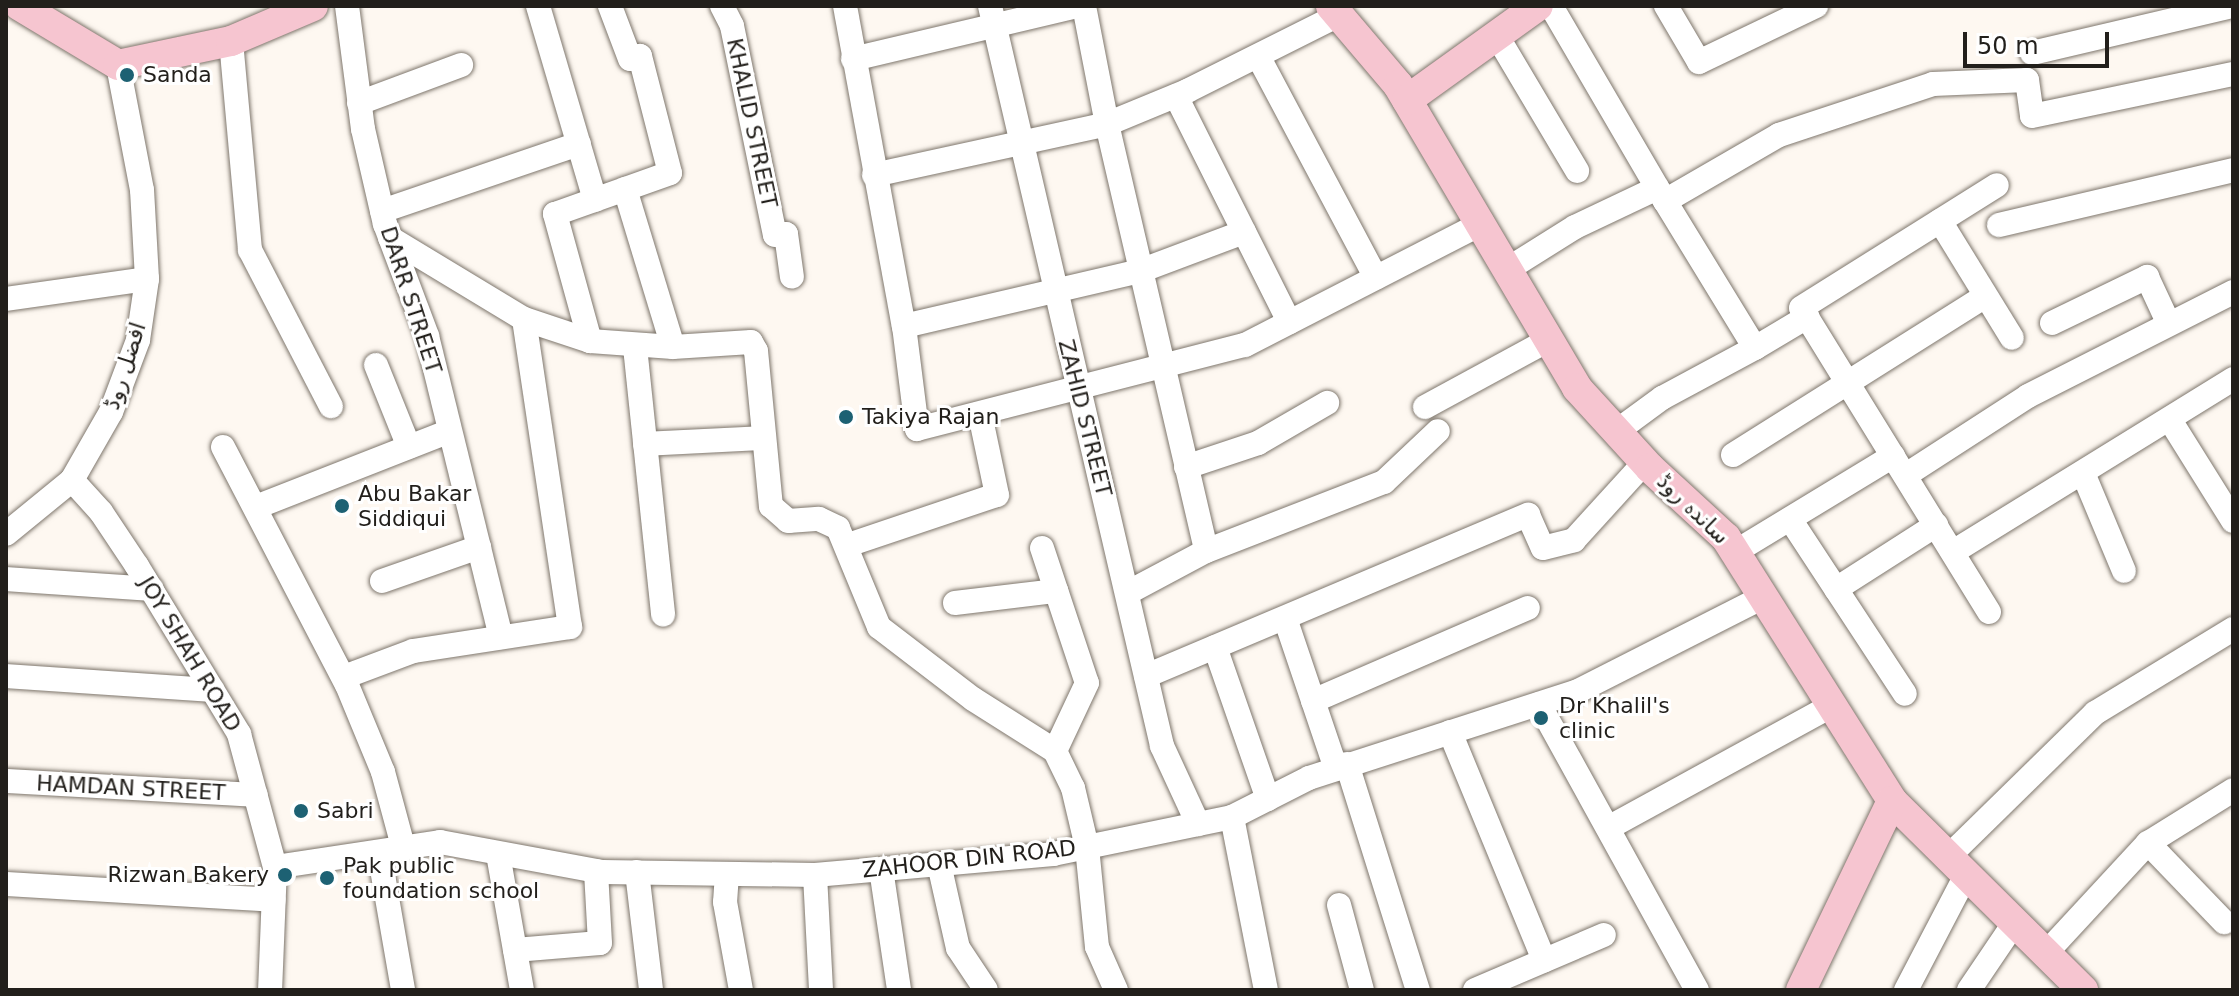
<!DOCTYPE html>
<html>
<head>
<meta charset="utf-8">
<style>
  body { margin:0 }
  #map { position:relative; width:2239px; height:996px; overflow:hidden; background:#fef8f1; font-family:"DejaVu Sans","Noto Naskh Arabic",sans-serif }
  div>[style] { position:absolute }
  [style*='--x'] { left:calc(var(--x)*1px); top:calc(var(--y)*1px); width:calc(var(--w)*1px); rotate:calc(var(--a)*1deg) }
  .roads { filter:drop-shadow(0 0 2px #7e766c) drop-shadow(0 0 2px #7e766c) }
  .minor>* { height:24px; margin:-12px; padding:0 12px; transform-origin:12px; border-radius:12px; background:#fff }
  .major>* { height:30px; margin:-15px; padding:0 15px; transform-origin:15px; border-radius:15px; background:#f6c5d0 }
  .dots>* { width:22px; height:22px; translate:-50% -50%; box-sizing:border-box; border:4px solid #fff; border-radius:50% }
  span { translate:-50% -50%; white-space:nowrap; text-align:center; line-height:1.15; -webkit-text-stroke:6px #fff; paint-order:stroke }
  .poi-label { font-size:22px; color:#221f1b }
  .left { translate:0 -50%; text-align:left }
  .right { translate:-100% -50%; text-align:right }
  .street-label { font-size:22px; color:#221f1b }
  .frame { position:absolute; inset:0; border:8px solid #221f1b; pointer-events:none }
  .scale { position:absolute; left:1963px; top:32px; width:146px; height:36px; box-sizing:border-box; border:4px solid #221f1b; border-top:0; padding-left:10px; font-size:24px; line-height:28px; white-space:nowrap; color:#221f1b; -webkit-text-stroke:6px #fff; paint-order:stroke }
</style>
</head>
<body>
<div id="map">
  <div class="roads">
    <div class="minor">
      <i style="--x:347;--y:6;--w:124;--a:82.6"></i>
      <i style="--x:363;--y:129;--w:98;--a:77"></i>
      <i style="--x:385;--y:224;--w:120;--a:69.4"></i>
      <i style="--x:427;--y:336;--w:310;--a:76.2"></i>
      <i style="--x:538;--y:6;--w:202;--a:73.6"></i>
      <i style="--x:722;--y:6;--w:22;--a:63"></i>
      <i style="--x:732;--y:26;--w:213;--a:78.4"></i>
      <i style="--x:775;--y:235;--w:11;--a:-5"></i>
      <i style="--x:786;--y:234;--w:43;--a:82.1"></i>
      <i style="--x:845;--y:6;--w:325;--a:79.6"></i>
      <i style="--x:904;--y:326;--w:242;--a:-13.1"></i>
      <i style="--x:1140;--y:271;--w:111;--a:-20.6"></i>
      <i style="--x:990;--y:6;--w:760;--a:76.91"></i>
      <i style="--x:1162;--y:746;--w:86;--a:65.2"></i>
      <i style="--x:1084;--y:6;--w:120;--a:79"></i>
      <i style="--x:1107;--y:124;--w:438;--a:76.9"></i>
      <i style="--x:1206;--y:551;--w:89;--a:152"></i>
      <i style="--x:1551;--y:6;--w:226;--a:59.7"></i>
      <i style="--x:1665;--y:201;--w:132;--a:-30.1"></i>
      <i style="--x:1779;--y:135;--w:162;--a:-18.3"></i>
      <i style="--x:1933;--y:84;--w:94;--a:-2.4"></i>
      <i style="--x:2027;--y:80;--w:36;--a:82"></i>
      <i style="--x:2032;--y:116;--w:205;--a:-11.8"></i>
      <i style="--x:1666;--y:6;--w:65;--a:59.5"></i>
      <i style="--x:1699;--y:62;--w:130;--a:-25.6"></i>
      <i style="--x:1497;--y:36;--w:157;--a:59.3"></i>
      <i style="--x:231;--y:41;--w:210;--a:84.8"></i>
      <i style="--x:250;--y:250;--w:176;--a:62.6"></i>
      <i style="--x:2032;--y:53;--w:201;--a:-13.2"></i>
      <i style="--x:1258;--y:56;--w:251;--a:62"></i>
      <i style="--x:853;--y:59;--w:231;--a:-13.3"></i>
      <i style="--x:1176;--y:96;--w:253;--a:63.4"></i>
      <i style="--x:359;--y:103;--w:109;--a:-20.4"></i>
      <i style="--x:874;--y:175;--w:239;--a:-12.3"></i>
      <i style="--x:1107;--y:124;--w:87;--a:-22.4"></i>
      <i style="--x:1187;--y:91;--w:170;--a:-26.6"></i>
      <i style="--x:625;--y:189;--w:165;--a:73.1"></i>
      <i style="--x:1665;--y:201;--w:172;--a:58.5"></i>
      <i style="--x:1755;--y:348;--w:61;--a:-30.8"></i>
      <i style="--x:382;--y:211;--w:208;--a:-18.8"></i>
      <i style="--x:1940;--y:221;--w:137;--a:58.4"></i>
      <i style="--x:1999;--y:225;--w:240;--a:-13.2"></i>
      <i style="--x:390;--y:238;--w:157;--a:31.2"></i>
      <i style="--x:524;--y:319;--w:70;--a:18.4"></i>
      <i style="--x:590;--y:341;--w:83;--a:4.1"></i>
      <i style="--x:673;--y:347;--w:78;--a:-3.7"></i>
      <i style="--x:751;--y:342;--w:10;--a:61"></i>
      <i style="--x:756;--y:351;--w:156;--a:84.5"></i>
      <i style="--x:771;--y:506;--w:23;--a:41"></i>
      <i style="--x:788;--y:521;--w:31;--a:-4"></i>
      <i style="--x:819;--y:519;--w:21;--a:25"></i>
      <i style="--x:838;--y:528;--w:107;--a:67.5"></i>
      <i style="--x:879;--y:627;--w:118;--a:37.5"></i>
      <i style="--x:973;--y:699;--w:97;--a:32.4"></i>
      <i style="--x:1055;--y:751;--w:41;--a:64.1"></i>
      <i style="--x:1073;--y:788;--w:61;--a:76.7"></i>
      <i style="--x:1087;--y:847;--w:100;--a:84.3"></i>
      <i style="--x:1097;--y:947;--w:47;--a:66.2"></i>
      <i style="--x:1508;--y:269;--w:79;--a:-32.1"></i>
      <i style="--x:1575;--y:227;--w:91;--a:-25.4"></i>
      <i style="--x:6;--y:299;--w:142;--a:-8.1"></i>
      <i style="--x:2052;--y:323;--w:106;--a:-25.8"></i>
      <i style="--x:2147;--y:277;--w:50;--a:65"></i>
      <i style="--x:904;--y:326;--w:104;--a:82.8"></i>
      <i style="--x:917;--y:429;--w:339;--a:-14.4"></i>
      <i style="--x:1245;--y:345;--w:267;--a:-27.2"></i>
      <i style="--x:590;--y:341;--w:132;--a:-105.4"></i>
      <i style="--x:555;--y:214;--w:122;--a:-19.6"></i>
      <i style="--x:670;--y:173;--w:121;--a:-104.4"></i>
      <i style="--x:640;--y:56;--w:10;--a:163"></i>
      <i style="--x:630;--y:59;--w:57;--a:-110.7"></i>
      <i style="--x:635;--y:347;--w:269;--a:84"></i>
      <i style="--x:376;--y:365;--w:88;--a:68.1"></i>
      <i style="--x:1425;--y:407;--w:142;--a:-28.5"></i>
      <i style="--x:2170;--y:420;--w:119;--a:58"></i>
      <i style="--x:1617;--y:431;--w:56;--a:-36.3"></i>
      <i style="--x:1662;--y:398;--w:106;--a:-28.3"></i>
      <i style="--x:645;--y:444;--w:119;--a:-2.9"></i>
      <i style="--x:223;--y:447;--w:268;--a:62.5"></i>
      <i style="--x:347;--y:685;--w:94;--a:67.5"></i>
      <i style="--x:383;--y:772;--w:77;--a:74.9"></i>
      <i style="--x:1733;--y:455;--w:298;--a:-32.2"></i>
      <i style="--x:1186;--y:467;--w:76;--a:-18.4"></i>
      <i style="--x:1258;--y:443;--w:80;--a:-30.1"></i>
      <i style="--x:2083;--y:473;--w:106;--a:67.3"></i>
      <i style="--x:1906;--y:475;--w:145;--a:-32.9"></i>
      <i style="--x:2028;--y:396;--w:230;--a:-26.9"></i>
      <i style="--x:72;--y:480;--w:43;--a:47.8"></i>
      <i style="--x:101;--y:512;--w:65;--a:56.3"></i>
      <i style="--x:137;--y:566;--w:197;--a:58.7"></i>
      <i style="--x:239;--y:734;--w:138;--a:74.9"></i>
      <i style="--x:275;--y:867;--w:123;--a:92.3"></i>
      <i style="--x:256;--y:507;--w:208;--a:-21.4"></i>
      <i style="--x:1790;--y:519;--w:209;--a:56.7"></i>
      <i style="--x:6;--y:534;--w:85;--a:-39.3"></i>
      <i style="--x:72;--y:480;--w:78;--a:-60.2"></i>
      <i style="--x:111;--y:412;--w:77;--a:-69.4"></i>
      <i style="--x:138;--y:340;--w:62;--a:-81.6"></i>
      <i style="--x:147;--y:279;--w:89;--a:-93.2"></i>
      <i style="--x:142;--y:190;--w:127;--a:-100.9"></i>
      <i style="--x:848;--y:545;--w:157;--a:-18.6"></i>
      <i style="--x:997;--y:495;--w:83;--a:-101.9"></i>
      <i style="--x:1042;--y:548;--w:142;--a:71.6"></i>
      <i style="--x:1087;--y:683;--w:75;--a:115.2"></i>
      <i style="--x:1206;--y:551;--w:191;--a:-21.2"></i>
      <i style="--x:1384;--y:482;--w:74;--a:-43.4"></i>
      <i style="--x:1735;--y:552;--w:185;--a:-31.3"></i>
      <i style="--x:1953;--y:552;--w:329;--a:-31.7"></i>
      <i style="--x:6;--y:579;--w:146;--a:3.9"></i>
      <i style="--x:382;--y:581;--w:103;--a:-19.3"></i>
      <i style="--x:1836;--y:589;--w:119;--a:-32.6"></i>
      <i style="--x:955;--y:603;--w:102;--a:-6.8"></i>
      <i style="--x:1989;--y:612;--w:357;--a:-121.7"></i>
      <i style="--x:1801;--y:308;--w:231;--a:-32.1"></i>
      <i style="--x:1285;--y:618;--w:159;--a:71.3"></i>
      <i style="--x:1215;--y:647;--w:161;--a:70.8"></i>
      <i style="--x:6;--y:676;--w:207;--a:3.9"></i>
      <i style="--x:1146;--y:676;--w:415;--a:-22.9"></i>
      <i style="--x:1528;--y:515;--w:36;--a:66"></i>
      <i style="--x:1543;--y:548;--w:32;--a:-14"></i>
      <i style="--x:1574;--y:540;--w:105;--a:-47.7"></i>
      <i style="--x:344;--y:677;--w:74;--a:-20.6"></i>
      <i style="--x:413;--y:651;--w:159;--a:-8.7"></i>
      <i style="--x:570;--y:627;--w:311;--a:-98.5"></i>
      <i style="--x:1313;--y:701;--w:234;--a:-23.4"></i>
      <i style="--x:1539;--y:704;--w:327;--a:61.1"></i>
      <i style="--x:1450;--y:732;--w:247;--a:67.6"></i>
      <i style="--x:1347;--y:764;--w:237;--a:72.6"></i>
      <i style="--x:6;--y:781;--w:250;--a:3.2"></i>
      <i style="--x:1232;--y:817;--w:176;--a:78.9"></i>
      <i style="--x:1608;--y:828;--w:254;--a:-28.7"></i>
      <i style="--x:2148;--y:843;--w:110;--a:46.1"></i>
      <i style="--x:379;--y:852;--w:140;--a:80.1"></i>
      <i style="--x:498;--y:854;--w:138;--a:80"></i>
      <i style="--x:1948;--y:857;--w:206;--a:-44.4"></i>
      <i style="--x:2095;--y:713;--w:162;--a:-31.3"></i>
      <i style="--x:939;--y:864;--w:86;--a:77.3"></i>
      <i style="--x:958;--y:948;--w:50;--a:56.3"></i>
      <i style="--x:275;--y:867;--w:167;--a:-8.6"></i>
      <i style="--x:440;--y:842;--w:165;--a:10.5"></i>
      <i style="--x:602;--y:872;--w:213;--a:0.8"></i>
      <i style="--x:815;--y:875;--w:239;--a:-5"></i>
      <i style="--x:1053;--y:854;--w:183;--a:-11.7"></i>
      <i style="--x:1232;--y:817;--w:86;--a:-26.9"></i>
      <i style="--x:1309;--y:778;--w:281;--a:-17.9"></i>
      <i style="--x:1576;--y:692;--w:210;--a:-26.9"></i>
      <i style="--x:881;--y:869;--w:122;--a:81.5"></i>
      <i style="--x:637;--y:872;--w:119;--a:83.2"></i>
      <i style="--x:727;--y:874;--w:28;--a:94"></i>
      <i style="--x:725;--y:902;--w:89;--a:79.7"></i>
      <i style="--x:815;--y:875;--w:115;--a:87"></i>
      <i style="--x:6;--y:884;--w:268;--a:3.4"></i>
      <i style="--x:1339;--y:905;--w:88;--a:74.9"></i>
      <i style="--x:515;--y:950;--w:85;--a:-4.7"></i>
      <i style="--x:600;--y:943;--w:72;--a:-93.2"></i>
      <i style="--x:2046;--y:953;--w:150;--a:-47.2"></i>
      <i style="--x:2148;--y:843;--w:100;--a:-31.9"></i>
      <i style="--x:1475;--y:990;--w:140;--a:-23.1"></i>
      <i style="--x:1906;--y:990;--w:130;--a:-62.4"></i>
      <i style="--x:1969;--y:990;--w:82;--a:-55.9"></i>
    </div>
    <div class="major">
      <i style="--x:20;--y:6;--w:114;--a:31"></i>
      <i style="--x:118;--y:65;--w:116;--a:-12"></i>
      <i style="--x:231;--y:41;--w:89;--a:-23.1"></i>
      <i style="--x:1331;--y:6;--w:104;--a:49.7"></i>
      <i style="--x:1398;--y:85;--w:352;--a:59.4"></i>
      <i style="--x:1577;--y:388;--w:108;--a:47.6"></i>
      <i style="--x:1650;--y:468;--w:103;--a:42.6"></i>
      <i style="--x:1726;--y:538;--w:311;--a:57.7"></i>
      <i style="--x:1892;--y:801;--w:269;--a:44.7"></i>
      <i style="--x:1407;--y:100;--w:161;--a:-35.7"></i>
      <i style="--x:1801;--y:990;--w:210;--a:-64.3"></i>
    </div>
  </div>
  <div class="dots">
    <i style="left:127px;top:75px;background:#1d6173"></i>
    <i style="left:846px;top:417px;background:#1d6173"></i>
    <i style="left:342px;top:506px;background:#1d6173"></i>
    <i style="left:1541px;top:718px;background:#1d6173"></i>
    <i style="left:301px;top:811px;background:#1d6173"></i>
    <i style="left:285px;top:875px;background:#1d6173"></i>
    <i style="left:327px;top:878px;background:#1d6173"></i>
  </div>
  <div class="poi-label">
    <span class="left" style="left:143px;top:75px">Sanda</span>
    <span class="left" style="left:862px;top:417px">Takiya Rajan</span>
    <span class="left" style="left:358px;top:506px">Abu Bakar<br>Siddiqui</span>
    <span class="left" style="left:1559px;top:718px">Dr Khalil's<br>clinic</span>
    <span class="left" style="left:317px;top:811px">Sabri</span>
    <span class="left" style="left:343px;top:878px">Pak public<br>foundation school</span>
    <span class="right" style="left:269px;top:875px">Rizwan Bakery</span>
  </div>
  <div class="street-label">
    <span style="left:752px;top:123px;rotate:78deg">KHALID STREET</span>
    <span style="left:411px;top:300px;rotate:72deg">DARR STREET</span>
    <span style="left:125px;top:366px;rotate:-72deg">افضل روڈ</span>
    <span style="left:1085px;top:418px;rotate:76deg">ZAHID STREET</span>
    <span style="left:1693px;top:509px;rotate:44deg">ساندہ روڈ</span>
    <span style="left:190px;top:654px;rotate:59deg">JOY SHAH ROAD</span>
    <span style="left:131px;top:788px;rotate:3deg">HAMDAN STREET</span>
    <span style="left:969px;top:859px;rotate:-6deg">ZAHOOR DIN ROAD</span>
  </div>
  <div class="frame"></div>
  <div class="scale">50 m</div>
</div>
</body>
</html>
